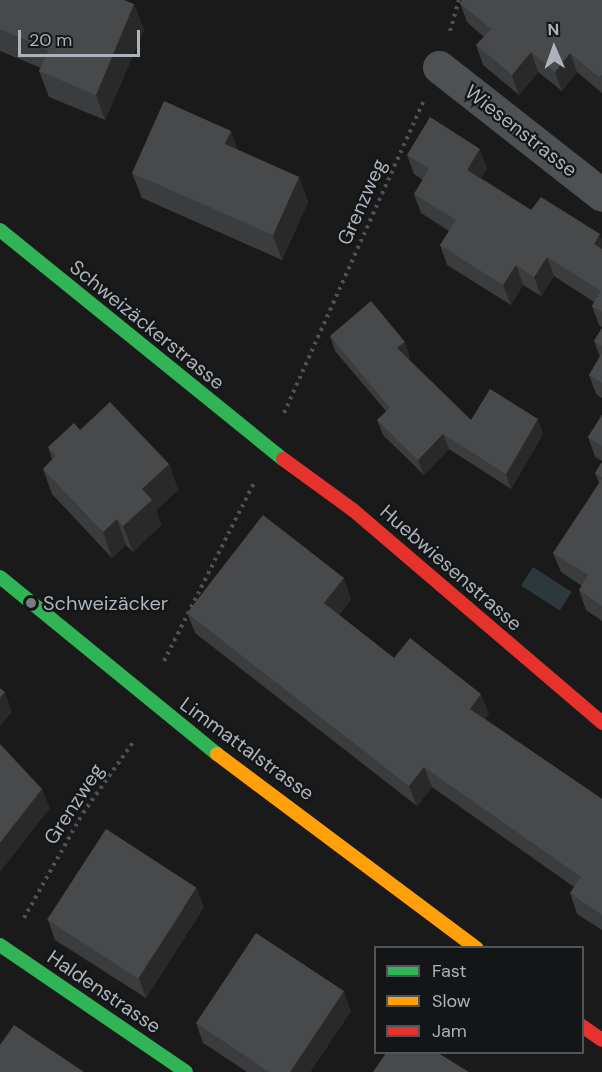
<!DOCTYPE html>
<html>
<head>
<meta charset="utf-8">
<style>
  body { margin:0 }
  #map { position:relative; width:602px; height:1072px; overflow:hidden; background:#1a1a1a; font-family:"DM Sans",sans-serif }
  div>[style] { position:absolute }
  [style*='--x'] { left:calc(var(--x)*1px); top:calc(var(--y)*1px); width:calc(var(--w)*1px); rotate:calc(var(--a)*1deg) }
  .water>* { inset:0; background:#2d383d; transform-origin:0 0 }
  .path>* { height:4px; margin-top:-2px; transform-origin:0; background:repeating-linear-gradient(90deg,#505155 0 3px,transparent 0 7.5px) }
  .street>* { height:33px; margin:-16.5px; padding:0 16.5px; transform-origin:16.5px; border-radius:16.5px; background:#4e5153 }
  .fast>* { height:14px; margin:-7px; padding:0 7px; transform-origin:7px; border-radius:7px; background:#30b455 }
  .slow>* { height:14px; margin:-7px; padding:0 7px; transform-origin:7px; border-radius:7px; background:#ff9f0a }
  .jam>* { height:14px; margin:-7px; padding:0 7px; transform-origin:7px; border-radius:7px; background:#e5322d }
  .wall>* { inset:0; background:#3b3c3d }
  .shaded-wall>* { inset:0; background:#29292a }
  .building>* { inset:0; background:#48494b; transform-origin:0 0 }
  .dots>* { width:16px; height:16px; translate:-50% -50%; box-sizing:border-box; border:3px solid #141517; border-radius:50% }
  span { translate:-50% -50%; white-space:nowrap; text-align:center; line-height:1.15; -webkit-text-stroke:4.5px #141517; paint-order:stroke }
  .street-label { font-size:20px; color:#acb3bb }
  .poi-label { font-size:20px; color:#acb3bb }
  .left { translate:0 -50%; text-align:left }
  .legend { position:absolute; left:374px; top:946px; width:210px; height:108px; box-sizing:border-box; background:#141517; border:2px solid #515459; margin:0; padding:8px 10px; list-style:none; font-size:18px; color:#acb3bb }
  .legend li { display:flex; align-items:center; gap:12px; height:30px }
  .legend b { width:30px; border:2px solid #515459 }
  .north { position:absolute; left:524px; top:18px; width:60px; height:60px; -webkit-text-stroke:4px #141517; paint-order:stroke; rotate:358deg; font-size:16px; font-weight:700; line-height:24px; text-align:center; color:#acb3bb }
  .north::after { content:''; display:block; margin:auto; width:21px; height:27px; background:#acb3bb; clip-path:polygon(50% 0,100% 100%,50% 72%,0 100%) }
  .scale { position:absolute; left:18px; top:30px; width:122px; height:27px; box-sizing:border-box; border:3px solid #acb3bb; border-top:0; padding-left:8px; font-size:18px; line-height:21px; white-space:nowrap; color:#acb3bb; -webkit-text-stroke:4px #141517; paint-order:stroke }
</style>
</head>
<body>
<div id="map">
  <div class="water">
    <i style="left:533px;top:567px;width:46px;height:22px;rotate:33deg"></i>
  </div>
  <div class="path">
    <i style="--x:450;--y:31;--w:32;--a:-74"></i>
    <i style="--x:284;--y:413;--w:341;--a:-65.9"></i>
    <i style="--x:164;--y:661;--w:199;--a:-63.2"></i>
    <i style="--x:24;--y:918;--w:120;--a:-60.7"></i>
    <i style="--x:83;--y:813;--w:88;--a:-54.7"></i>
  </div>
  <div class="street">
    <i style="--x:439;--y:67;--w:207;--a:38.1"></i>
  </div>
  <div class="fast">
    <i style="--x:0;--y:230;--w:364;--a:39"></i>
    <i style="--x:0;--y:577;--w:280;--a:39.2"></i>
    <i style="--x:0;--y:945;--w:225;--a:34.3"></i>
  </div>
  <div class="slow">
    <i style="--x:217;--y:754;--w:324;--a:36.8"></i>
  </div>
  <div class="jam">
    <i style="--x:283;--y:459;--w:87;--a:36.1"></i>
    <i style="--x:353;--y:510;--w:328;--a:40.5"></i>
    <i style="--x:582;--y:1026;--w:24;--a:35"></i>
  </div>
  <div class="wall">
    <i style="clip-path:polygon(0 0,134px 4px,144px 30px,105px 120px,49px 97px,39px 71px,41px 68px,0 51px)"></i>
    <i style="clip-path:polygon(602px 0,602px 93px,577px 72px,562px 91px,538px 72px,519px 95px,483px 65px,476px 45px,484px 37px,467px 22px,460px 3px)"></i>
    <i style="clip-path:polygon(238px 150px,299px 177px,308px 202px,282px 260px,142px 198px,132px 173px)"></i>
    <i style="clip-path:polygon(407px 155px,487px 168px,481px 178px,531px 210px,602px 240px,602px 327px,599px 325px,592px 306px,594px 302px,554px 276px,541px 296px,523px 285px,511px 305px,447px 265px,440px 245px,449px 231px,421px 213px,414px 194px,423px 180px,414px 174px)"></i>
    <i style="clip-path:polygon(602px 328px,602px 398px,596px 394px,589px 375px,600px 357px,594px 341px)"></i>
    <i style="clip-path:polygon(330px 336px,410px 357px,408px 359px,471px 420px,543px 434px,511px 489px,449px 449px,424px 475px,383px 435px,377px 420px,386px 411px,335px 351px)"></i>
    <i style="clip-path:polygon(602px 415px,602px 461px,595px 457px,588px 437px)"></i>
    <i style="clip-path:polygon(80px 430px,169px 464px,178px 490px,156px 510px,161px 525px,133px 552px,126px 545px,112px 558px,52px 494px,43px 469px,52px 459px,48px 447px)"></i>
    <i style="clip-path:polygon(602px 462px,602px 621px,586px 610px,579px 590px,582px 586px,561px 572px,553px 553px,599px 483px,595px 473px)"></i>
    <i style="clip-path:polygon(351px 599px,339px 615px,394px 658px,489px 714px,485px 719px,602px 799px,602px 930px,577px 914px,570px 893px,574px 887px,432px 787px,417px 806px,195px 633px,187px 613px)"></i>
    <i style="clip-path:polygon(204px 907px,146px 998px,55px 940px,48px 920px)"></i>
    <i style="clip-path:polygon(351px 1011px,310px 1072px,247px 1072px,203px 1043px,196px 1023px)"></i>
  </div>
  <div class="shaded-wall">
    <i style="clip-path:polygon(134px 4px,144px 30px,105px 120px,96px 95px)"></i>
    <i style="clip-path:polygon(531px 52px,538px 72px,519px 95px,512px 75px)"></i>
    <i style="clip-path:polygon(570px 53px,577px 72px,562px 91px,555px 72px)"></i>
    <i style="clip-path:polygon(231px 131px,240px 156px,225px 144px)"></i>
    <i style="clip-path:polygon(480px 149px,487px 168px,474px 189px,467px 170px)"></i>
    <i style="clip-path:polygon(299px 177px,308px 202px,282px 260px,273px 235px)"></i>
    <i style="clip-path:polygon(600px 234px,602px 240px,602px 262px,594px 244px)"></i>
    <i style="clip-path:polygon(547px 257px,554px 276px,541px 296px,534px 277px)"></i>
    <i style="clip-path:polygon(516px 265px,523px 285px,511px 305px,503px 285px)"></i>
    <i style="clip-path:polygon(405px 342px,410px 357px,403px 363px,397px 348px)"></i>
    <i style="clip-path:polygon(538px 419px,543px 434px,511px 489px,506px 474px)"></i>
    <i style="clip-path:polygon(443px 434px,449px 449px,424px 475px,418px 460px)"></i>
    <i style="clip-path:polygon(169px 464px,178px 490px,156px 510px,161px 525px,133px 552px,123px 526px,142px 489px)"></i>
    <i style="clip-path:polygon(117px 519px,126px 545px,112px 558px,103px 532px)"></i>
    <i style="clip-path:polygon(344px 578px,351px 599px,332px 624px,324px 603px)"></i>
    <i style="clip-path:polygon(5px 692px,12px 712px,0 726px,0 698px)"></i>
    <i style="clip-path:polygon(481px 694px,489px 714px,477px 729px,470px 709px)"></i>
    <i style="clip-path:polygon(424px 767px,432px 787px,417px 806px,409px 786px)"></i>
    <i style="clip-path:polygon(42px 789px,50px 808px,0 872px,0 843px)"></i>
    <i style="clip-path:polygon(197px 888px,204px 907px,146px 998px,139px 978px)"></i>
    <i style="clip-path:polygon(344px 991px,351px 1011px,310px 1072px,290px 1072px)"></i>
  </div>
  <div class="building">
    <i style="clip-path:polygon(0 0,124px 0,134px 4px,96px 95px,39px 71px,49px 50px,0 29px)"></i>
    <i style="clip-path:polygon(462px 0,602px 0,602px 75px,599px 77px,570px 53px,555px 72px,531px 52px,512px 75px,476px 45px,491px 29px,460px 3px)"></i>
    <i style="clip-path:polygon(164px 101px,231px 131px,225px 144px,299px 177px,273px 235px,132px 173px)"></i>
    <i style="clip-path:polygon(430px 117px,480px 149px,467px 170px,531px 210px,541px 197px,600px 234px,594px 244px,602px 249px,602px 312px,592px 306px,601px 291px,547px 257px,534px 277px,516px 265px,503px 285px,440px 245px,456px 220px,414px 194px,429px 169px,407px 155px)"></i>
    <i style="clip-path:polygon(371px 301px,405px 342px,397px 348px,471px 420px,490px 389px,538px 419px,506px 474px,443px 434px,418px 460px,377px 420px,390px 408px,330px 336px)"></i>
    <i style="clip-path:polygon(602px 328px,602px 346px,594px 341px)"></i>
    <i style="clip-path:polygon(602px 353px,602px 383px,589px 375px)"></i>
    <i style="clip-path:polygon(110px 402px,169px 464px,142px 489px,152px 500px,123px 526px,117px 519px,103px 532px,43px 469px,56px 456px,48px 447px,74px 423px,80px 430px)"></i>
    <i style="clip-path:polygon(602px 415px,602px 446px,588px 437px)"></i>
    <i style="clip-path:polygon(602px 462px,602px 477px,595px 473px)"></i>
    <i style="clip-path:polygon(602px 479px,602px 606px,579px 590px,588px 575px,553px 553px)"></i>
    <i style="clip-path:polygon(263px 515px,344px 578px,324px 603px,394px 658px,410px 638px,481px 694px,470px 709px,602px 799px,602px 915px,570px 893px,581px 877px,424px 767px,409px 786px,187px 613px)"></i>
    <i style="clip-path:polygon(0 688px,5px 692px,0 698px)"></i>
    <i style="clip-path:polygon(0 744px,42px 789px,0 843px)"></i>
    <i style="left:106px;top:829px;width:108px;height:108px;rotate:33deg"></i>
    <i style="clip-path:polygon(256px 933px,344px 991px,290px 1072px,269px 1072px,196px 1023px)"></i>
    <i style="clip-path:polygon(14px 1025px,84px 1072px,0 1072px,0 1045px)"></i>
    <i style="clip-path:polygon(386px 1053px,438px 1053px,469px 1072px,373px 1072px)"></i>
  </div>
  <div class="dots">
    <i style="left:31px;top:603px;background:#797d83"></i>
  </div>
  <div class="street-label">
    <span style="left:521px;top:131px;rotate:38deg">Wiesenstrasse</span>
    <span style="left:362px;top:202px;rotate:-66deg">Grenzweg</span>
    <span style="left:147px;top:325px;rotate:39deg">Schweizäckerstrasse</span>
    <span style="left:451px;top:568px;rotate:41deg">Huebwiesenstrasse</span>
    <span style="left:247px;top:749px;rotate:36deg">Limmattalstrasse</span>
    <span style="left:74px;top:804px;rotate:-57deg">Grenzweg</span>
    <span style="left:104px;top:992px;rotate:34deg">Haldenstrasse</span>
  </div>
  <div class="poi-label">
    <span class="left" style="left:43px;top:603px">Schweizäcker</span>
  </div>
  <ul class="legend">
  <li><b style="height:8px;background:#30b455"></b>Fast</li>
  <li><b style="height:8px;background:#ff9f0a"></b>Slow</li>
  <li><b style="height:8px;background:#e5322d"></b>Jam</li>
  </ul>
  <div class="north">N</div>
  <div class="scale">20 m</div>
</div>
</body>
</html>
